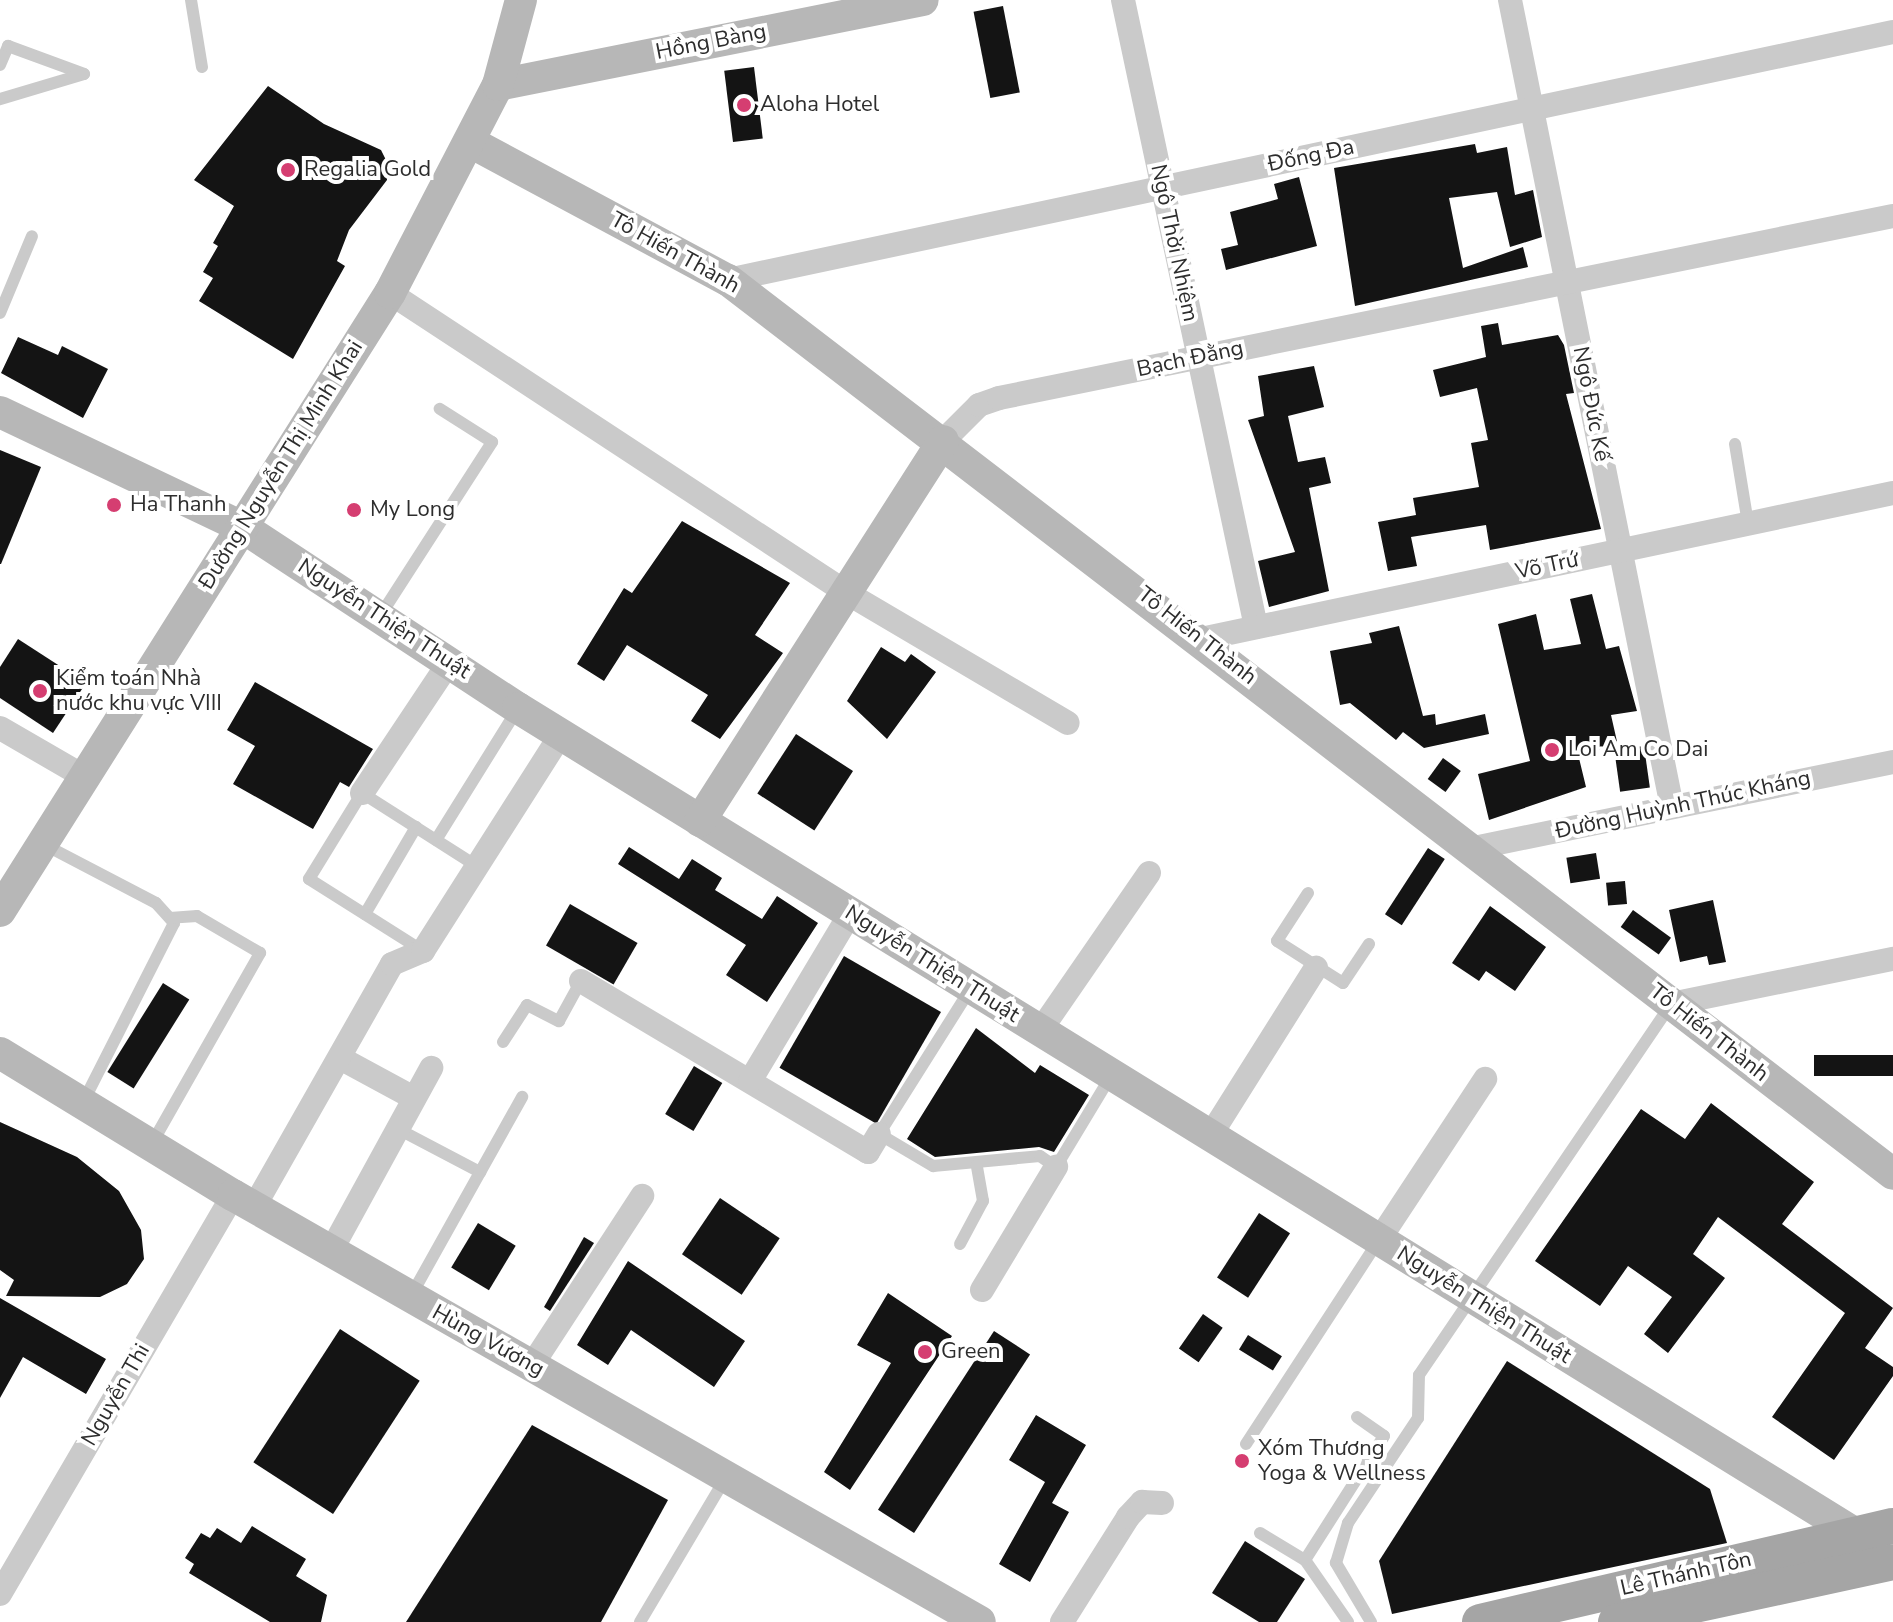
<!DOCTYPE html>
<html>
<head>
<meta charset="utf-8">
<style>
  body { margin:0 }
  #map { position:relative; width:1893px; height:1622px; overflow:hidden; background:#fff; font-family:"Nunito Sans",sans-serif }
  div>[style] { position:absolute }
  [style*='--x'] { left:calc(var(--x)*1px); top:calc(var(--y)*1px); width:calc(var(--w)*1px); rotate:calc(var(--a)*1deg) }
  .building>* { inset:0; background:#141414; transform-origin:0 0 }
  .lane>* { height:12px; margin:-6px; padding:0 6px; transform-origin:6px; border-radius:6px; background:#cacaca }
  .street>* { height:24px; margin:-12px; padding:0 12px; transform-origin:12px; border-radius:12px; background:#cacaca }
  .secondary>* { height:32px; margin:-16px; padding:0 16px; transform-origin:16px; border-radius:16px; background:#b7b7b7 }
  .primary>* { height:36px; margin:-18px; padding:0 18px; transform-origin:18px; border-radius:18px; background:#a5a5a5 }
  .dots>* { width:22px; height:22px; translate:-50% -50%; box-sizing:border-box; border:4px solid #fff; border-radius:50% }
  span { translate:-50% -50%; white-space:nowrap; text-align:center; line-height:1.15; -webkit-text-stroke:8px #fff; paint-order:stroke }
  .street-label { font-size:22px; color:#2d2d2d }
  .poi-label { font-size:22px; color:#2d2d2d }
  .left { translate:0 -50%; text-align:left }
</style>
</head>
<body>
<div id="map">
  <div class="building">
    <i style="left:1003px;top:6px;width:88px;height:30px;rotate:79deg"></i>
    <i style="left:754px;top:67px;width:72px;height:30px;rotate:83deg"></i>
    <i style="clip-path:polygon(268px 86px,324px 124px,381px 150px,388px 164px,387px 180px,349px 230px,337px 261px,345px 266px,293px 359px,199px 301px,213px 278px,203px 272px,218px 246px,213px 243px,234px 206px,194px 180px)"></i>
    <i style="clip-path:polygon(1475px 144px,1477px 153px,1507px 147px,1515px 195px,1533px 190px,1542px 237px,1510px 247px,1497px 192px,1449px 198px,1463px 268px,1523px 247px,1528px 267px,1355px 306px,1334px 168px)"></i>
    <i style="clip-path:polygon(1299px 177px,1317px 246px,1226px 270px,1221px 249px,1238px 245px,1230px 212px,1278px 199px,1274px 184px)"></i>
    <i style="clip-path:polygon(1498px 323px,1502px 345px,1558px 335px,1564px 345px,1574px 393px,1566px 394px,1601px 529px,1490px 550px,1486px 525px,1411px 537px,1417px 566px,1388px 571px,1378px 522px,1416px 515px,1413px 498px,1479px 487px,1471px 443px,1488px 440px,1477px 388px,1440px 397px,1433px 370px,1486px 357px,1481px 326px)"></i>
    <i style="clip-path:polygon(18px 337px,58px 355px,62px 346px,108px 369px,83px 418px,1px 373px)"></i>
    <i style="clip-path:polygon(1314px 366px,1324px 407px,1288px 416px,1298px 462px,1325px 457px,1331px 483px,1309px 488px,1329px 591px,1269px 607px,1258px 561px,1295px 552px,1248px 420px,1264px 416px,1258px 376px)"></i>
    <i style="clip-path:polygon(0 450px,41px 467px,1px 564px,0 564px)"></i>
    <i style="clip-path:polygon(682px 521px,790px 583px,755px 635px,783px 653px,720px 739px,691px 721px,708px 695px,627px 645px,604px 681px,577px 664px,624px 588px,632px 593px)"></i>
    <i style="clip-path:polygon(1592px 594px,1606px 649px,1619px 646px,1637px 711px,1611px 715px,1618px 746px,1578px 754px,1586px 787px,1489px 820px,1478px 774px,1530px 761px,1498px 624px,1536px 614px,1544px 650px,1581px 644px,1570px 599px)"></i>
    <i style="clip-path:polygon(1399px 626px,1423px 716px,1435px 714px,1436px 725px,1485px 714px,1489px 734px,1424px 748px,1403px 732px,1396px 740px,1350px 703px,1340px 705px,1330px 651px,1372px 643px,1369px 633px)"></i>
    <i style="clip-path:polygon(18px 639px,86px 683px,53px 733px,0 698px,0 667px)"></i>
    <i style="clip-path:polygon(881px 647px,905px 662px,911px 654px,936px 672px,887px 739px,847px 701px)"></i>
    <i style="clip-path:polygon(255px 682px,373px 749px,349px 787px,340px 782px,313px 829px,233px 784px,255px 746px,227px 730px)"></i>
    <i style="left:796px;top:734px;width:68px;height:71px;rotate:33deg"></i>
    <i style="left:1644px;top:746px;width:42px;height:30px;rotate:82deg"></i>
    <i style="left:1443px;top:758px;width:22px;height:26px;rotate:36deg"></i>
    <i style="clip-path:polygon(629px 847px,679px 879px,692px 859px,722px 878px,715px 890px,762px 919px,777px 896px,818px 923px,767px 1002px,726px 975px,746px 945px,618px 864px)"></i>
    <i style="left:1428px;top:848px;width:20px;height:79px;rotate:33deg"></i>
    <i style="left:1596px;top:853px;width:26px;height:30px;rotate:81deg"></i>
    <i style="left:1625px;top:881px;width:23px;height:19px;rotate:85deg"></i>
    <i style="clip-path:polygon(1713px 900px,1726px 962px,1709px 965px,1707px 956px,1680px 962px,1669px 910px)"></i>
    <i style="left:570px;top:904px;width:78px;height:48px;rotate:30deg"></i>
    <i style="clip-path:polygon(1490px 906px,1546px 947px,1515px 991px,1486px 971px,1479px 981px,1452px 963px)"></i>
    <i style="left:1633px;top:910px;width:47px;height:21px;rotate:36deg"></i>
    <i style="left:844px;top:956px;width:112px;height:129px;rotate:30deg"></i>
    <i style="left:163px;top:983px;width:31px;height:105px;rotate:32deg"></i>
    <i style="clip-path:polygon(976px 1028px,1035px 1073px,1040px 1065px,1089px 1095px,1054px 1152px,1039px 1147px,935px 1157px,907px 1139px)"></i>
    <i style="left:1893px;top:1055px;width:21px;height:79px;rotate:90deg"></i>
    <i style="left:694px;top:1066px;width:33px;height:56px;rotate:31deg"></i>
    <i style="clip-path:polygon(1711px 1103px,1814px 1182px,1782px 1224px,1893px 1308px,1865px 1348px,1893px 1367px,1893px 1376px,1834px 1460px,1772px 1417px,1845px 1313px,1718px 1217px,1693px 1254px,1725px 1278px,1668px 1353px,1644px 1334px,1672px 1297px,1628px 1266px,1600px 1306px,1535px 1261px,1641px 1109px,1685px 1139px)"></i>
    <i style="clip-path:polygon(0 1122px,77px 1157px,119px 1191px,141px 1230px,144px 1259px,127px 1284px,100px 1297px,6px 1296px,14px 1280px,0 1270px)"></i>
    <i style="left:720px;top:1198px;width:72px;height:68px;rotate:34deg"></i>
    <i style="left:1259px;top:1213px;width:37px;height:77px;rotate:33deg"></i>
    <i style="left:478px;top:1223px;width:44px;height:52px;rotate:31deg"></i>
    <i style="clip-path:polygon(584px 1237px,594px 1243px,550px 1311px,544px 1307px)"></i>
    <i style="clip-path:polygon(628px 1261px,745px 1341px,714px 1387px,631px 1330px,608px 1365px,577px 1345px)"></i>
    <i style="clip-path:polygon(888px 1293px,952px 1336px,850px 1490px,824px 1472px,891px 1363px,857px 1345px)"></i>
    <i style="clip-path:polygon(0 1298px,106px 1359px,86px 1394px,23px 1357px,0 1398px)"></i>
    <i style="left:1203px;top:1314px;width:24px;height:42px;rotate:35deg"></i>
    <i style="left:340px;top:1329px;width:95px;height:159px;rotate:33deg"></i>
    <i style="left:994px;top:1331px;width:43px;height:213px;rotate:33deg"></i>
    <i style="left:1248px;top:1335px;width:40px;height:17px;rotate:32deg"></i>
    <i style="clip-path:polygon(1507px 1361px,1710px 1489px,1727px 1543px,1392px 1614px,1379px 1561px)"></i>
    <i style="clip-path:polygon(1036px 1415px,1086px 1445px,1052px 1503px,1069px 1512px,1030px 1582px,999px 1564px,1045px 1482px,1009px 1460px)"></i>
    <i style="clip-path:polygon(532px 1425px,668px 1500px,601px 1622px,406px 1622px)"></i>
    <i style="clip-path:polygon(252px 1526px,306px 1559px,296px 1576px,327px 1595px,321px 1622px,270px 1622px,189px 1573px,194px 1564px,185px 1558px,201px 1533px,210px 1538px,217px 1528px,241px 1543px)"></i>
    <i style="clip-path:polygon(1245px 1541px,1305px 1579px,1277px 1622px,1259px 1622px,1212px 1593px)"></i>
  </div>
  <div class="lane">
    <i style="--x:191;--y:0;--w:68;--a:80.7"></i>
    <i style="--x:0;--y:65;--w:21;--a:-67"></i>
    <i style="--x:8;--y:46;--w:81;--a:20.2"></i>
    <i style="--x:84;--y:74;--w:88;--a:163.4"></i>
    <i style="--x:0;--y:313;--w:83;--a:-67.4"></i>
    <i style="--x:1735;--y:444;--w:80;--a:80.7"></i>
    <i style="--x:380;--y:616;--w:207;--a:-57.2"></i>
    <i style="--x:492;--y:442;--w:62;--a:-147.6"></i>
    <i style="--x:436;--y:840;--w:153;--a:-58.1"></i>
    <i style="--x:45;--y:845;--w:125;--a:27.6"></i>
    <i style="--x:156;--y:903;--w:27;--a:48"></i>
    <i style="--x:174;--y:923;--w:201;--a:116.9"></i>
    <i style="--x:1308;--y:893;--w:57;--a:122.9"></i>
    <i style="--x:1277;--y:941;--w:78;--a:32.5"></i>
    <i style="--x:1343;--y:983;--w:47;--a:-56.3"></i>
    <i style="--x:365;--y:914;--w:101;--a:-59.6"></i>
    <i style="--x:423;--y:951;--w:135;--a:-147.7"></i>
    <i style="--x:309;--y:879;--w:101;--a:-58.4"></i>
    <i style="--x:362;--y:793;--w:138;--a:32.5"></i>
    <i style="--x:971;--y:988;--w:173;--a:122.2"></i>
    <i style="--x:879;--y:1134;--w:63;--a:30.7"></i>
    <i style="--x:933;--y:1166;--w:107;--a:-5.3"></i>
    <i style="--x:1040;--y:1156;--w:19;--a:35"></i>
    <i style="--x:1056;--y:1167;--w:106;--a:-58.9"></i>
    <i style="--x:503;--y:1042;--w:44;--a:-57"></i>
    <i style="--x:527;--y:1005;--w:36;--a:27"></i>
    <i style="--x:559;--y:1021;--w:46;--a:-61.2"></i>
    <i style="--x:398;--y:1129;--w:93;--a:27.7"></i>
    <i style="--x:151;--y:1145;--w:221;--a:-60.4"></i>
    <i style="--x:260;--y:953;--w:73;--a:-149.6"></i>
    <i style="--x:197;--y:916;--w:27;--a:176"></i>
    <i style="--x:960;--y:1244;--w:49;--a:-61.9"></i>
    <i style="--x:983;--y:1201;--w:36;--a:-100"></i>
    <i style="--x:412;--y:1294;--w:226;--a:-60.8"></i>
    <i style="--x:1246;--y:1444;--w:244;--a:-56.9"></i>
    <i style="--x:1260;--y:1533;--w:52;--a:31"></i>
    <i style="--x:640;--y:1622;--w:166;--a:-59.3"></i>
    <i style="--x:1348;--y:1622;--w:75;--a:-124.7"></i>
    <i style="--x:1305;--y:1560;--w:147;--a:-57.5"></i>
    <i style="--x:1384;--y:1436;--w:33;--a:-145"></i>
    <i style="--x:1371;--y:1622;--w:69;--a:-120.7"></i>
    <i style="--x:1336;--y:1563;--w:42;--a:-73.3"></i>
    <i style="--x:1348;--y:1523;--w:126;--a:-56.3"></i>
    <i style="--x:1418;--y:1418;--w:43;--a:-88.7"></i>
    <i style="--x:1419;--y:1375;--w:448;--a:-55.8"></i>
  </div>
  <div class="street">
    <i style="--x:1123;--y:0;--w:641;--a:78.02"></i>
    <i style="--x:1510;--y:0;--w:823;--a:78.65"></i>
    <i style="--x:728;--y:280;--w:1191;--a:-12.02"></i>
    <i style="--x:390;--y:293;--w:547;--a:33.28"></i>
    <i style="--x:847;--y:593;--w:256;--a:30.5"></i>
    <i style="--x:943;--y:441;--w:51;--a:-45"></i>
    <i style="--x:979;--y:405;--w:21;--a:-19"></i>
    <i style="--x:999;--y:398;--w:912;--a:-11.51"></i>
    <i style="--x:1201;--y:639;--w:707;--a:-11.91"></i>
    <i style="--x:0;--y:728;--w:98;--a:30"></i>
    <i style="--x:362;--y:793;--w:159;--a:-56.3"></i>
    <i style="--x:1474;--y:848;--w:428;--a:-11.6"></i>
    <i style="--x:581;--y:981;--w:334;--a:30.8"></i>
    <i style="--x:868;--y:1152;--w:21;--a:-59"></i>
    <i style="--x:1671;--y:1004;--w:227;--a:-11.5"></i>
    <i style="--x:1040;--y:1031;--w:192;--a:-55.4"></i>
    <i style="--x:340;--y:1058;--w:84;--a:28.4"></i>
    <i style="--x:750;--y:1081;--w:195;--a:-59.1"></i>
    <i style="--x:1210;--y:1136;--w:199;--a:-57.8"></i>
    <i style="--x:254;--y:1207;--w:279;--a:-60.4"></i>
    <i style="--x:392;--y:964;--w:34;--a:-23"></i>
    <i style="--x:423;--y:951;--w:257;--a:-57.5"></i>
    <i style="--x:1379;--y:1240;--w:193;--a:-56.6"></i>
    <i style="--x:331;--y:1251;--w:209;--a:-61.3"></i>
    <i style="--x:982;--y:1290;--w:144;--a:-59"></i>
    <i style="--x:532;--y:1365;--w:202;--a:-56.9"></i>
    <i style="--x:0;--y:1594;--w:462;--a:-59.7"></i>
    <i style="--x:1062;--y:1622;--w:124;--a:-57.8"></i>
    <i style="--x:1128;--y:1517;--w:21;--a:-47"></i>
    <i style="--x:1142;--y:1502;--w:20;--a:3"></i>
  </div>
  <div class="secondary">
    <i style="--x:498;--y:85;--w:433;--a:-11.3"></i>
    <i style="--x:472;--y:143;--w:290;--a:28.2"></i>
    <i style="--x:728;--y:280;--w:1468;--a:37.5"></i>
    <i style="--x:0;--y:412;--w:268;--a:25.4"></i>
    <i style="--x:242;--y:527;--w:330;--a:33.3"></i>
    <i style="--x:518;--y:708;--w:1572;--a:31.69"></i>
    <i style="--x:700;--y:821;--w:451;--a:-57.4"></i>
    <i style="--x:0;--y:911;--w:731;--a:-57.75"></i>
    <i style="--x:390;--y:293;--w:234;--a:-62.6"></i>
    <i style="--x:498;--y:85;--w:88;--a:-74.9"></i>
    <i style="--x:0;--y:1053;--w:273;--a:31.4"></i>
    <i style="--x:233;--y:1195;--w:860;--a:29.75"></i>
  </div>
  <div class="primary">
    <i style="--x:1480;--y:1622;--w:424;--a:-13.1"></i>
    <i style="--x:1616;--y:1622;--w:283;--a:-12.2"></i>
  </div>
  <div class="dots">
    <i style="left:744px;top:105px;background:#d53e71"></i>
    <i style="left:288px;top:170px;background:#d53e71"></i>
    <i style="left:114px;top:505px;background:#d53e71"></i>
    <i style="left:354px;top:510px;background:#d53e71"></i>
    <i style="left:40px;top:691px;background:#d53e71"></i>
    <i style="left:1552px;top:750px;background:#d53e71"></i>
    <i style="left:925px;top:1352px;background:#d53e71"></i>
    <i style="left:1242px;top:1461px;background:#d53e71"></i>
  </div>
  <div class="street-label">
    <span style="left:711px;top:42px;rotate:-11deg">Hồng Bàng</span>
    <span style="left:1311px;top:156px;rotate:-12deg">Đống Đa</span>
    <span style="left:1174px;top:243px;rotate:78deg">Ngô Thời Nhiệm</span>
    <span style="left:675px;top:253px;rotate:29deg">Tô Hiến Thành</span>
    <span style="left:1190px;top:359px;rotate:-12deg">Bạch Đằng</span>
    <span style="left:1591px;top:404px;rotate:79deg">Ngô Đức Kế</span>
    <span style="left:281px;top:465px;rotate:-58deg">Đường Nguyễn Thị Minh Khai</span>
    <span style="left:1547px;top:566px;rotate:-12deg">Võ Trứ</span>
    <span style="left:384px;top:619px;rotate:33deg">Nguyễn Thiện Thuật</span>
    <span style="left:1197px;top:636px;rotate:38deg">Tô Hiến Thành</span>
    <span style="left:1683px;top:805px;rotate:-12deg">Đường Huỳnh Thúc Kháng</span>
    <span style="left:932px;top:964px;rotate:32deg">Nguyễn Thiện Thuật</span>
    <span style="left:1709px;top:1033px;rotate:38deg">Tô Hiến Thành</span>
    <span style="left:1484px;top:1305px;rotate:32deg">Nguyễn Thiện Thuật</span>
    <span style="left:488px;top:1341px;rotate:29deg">Hùng Vương</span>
    <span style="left:116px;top:1395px;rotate:-60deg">Nguyễn Thi</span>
    <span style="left:1686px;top:1574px;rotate:-13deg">Lê Thánh Tôn</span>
  </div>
  <div class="poi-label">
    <span class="left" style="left:760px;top:105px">Aloha Hotel</span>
    <span class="left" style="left:304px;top:170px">Regalia Gold</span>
    <span class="left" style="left:130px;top:505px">Ha Thanh</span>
    <span class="left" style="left:370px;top:510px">My Long</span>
    <span class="left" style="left:56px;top:691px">Kiểm toán Nhà<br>nước khu vực VIII</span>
    <span class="left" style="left:1568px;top:750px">Loi Am Co Dai</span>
    <span class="left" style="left:941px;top:1352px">Green</span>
    <span class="left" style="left:1258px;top:1461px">Xóm Thương<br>Yoga &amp; Wellness</span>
  </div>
</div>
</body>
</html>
